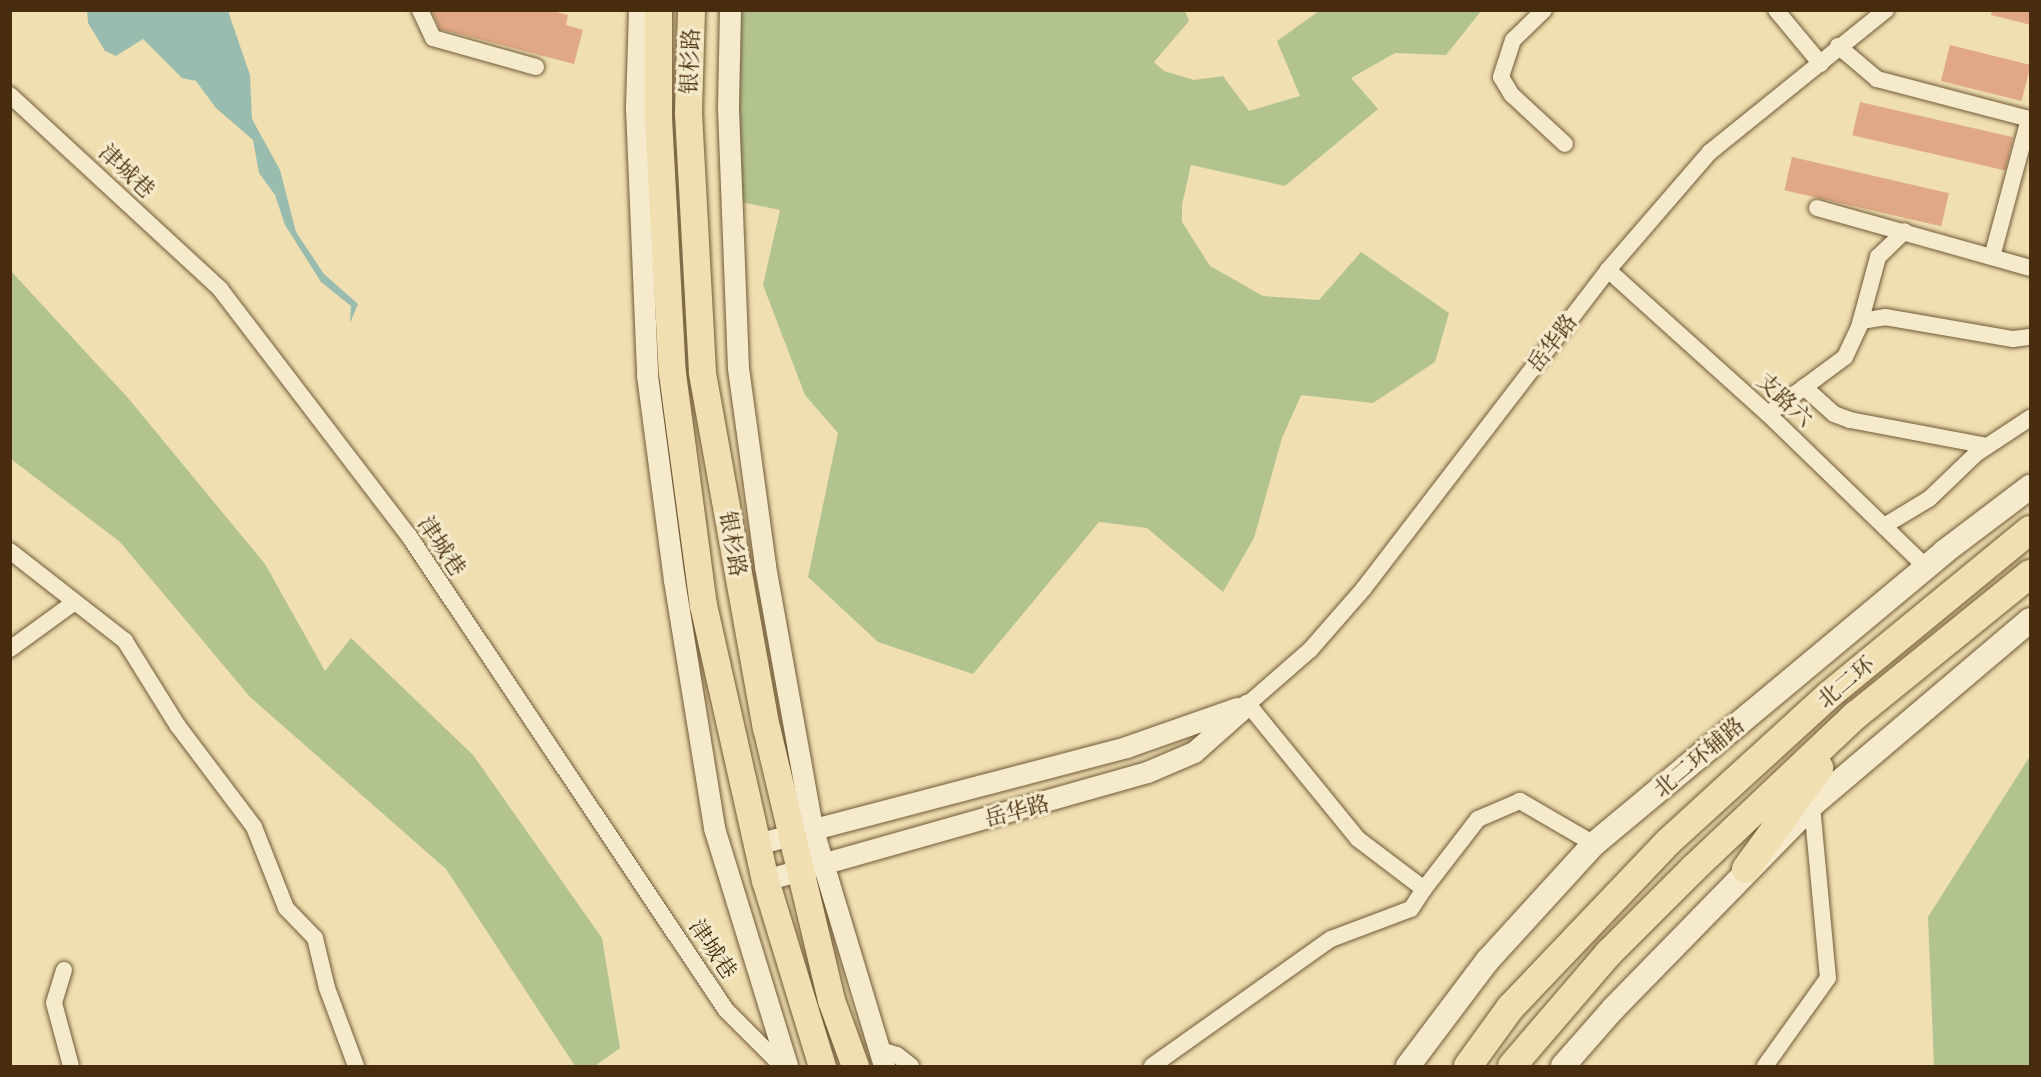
<!DOCTYPE html>
<html>
<head>
<meta charset="utf-8">
<style>
  body { margin:0 }
  #map { position:relative; width:2041px; height:1077px; overflow:hidden; background:#efdfb1; font-family:"EB Garamond","Noto Serif SC",serif }
  div>[style] { position:absolute }
  [style*='--x'] { left:calc(var(--x)*1px); top:calc(var(--y)*1px); width:calc(var(--w)*1px); rotate:calc(var(--a)*1deg) }
  .green>* { inset:0; background:#b3c390 }
  .water>* { inset:0; background:#9abcae }
  .building>* { inset:0; background:#e0a884; transform-origin:0 0 }
  .roads { filter:drop-shadow(0 0 2px #715936) drop-shadow(0 0 2px #715936) }
  .minor>* { height:16px; margin:-8px; padding:0 8px; transform-origin:8px; border-radius:8px; background:#f5eacc }
  .tertiary>* { height:21px; margin:-10.5px; padding:0 10.5px; transform-origin:10.5px; border-radius:10.5px; background:#f5eacc }
  .secondary>* { height:24px; margin:-12px; padding:0 12px; transform-origin:12px; border-radius:12px; background:#f5eacc }
  .primary>* { height:27px; margin:-13.5px; padding:0 13.5px; transform-origin:13.5px; border-radius:13.5px; background:#efdfb1 }
  .trunk>* { height:28px; margin:-14px; padding:0 14px; transform-origin:14px; border-radius:14px; background:#efdfb1 }
  span { translate:-50% -50%; white-space:nowrap; text-align:center; line-height:1.15; -webkit-text-stroke:6px #f5eacc; paint-order:stroke }
  .street-label { font-size:22px; color:#472c0d }
  .frame { position:absolute; inset:0; border:12px solid #472c0d; pointer-events:none }
</style>
</head>
<body>
<div id="map">
  <div class="green">
    <i style="clip-path:polygon(739px 11px,1185px 11px,1189px 21px,1154px 62px,1164px 71px,1194px 80px,1223px 76px,1249px 111px,1300px 96px,1277px 41px,1319px 11px,1481px 11px,1446px 55px,1395px 53px,1351px 78px,1378px 109px,1285px 186px,1191px 165px,1182px 205px,1182px 222px,1210px 266px,1263px 296px,1319px 300px,1361px 252px,1449px 313px,1435px 362px,1373px 403px,1301px 395px,1282px 438px,1254px 538px,1223px 592px,1147px 528px,1099px 522px,973px 674px,878px 642px,808px 577px,838px 433px,805px 395px,763px 285px,780px 210px,731px 200px)"></i>
    <i style="clip-path:polygon(10px 270px,128px 398px,265px 564px,325px 671px,351px 638px,473px 755px,602px 938px,620px 1048px,595px 1066px,575px 1066px,446px 869px,250px 697px,120px 542px,11px 459px)"></i>
    <i style="clip-path:polygon(2030px 756px,2030px 1066px,1934px 1066px,1928px 917px)"></i>
  </div>
  <div class="water">
    <i style="clip-path:polygon(87px 11px,228px 11px,250px 75px,252px 119px,280px 170px,296px 232px,324px 274px,358px 304px,350px 323px,351px 306px,321px 282px,285px 225px,275px 195px,259px 173px,253px 140px,216px 108px,196px 81px,182px 78px,143px 39px,116px 56px,105px 51px,88px 23px)"></i>
  </div>
  <div class="building">
    <i style="clip-path:polygon(548px 10px,568px 15px,566px 25px,583px 30px,574px 64px,440px 29px,432px 11px)"></i>
    <i style="clip-path:polygon(1992px 10px,2031px 10px,2031px 25px,1991px 15px)"></i>
    <i style="left:1950px;top:45px;width:83px;height:37px;rotate:14deg"></i>
    <i style="left:1860px;top:102px;width:157px;height:34px;rotate:13deg"></i>
    <i style="left:1792px;top:157px;width:161px;height:34px;rotate:13deg"></i>
  </div>
  <div class="roads">
    <div class="minor">
      <i style="--x:420;--y:10;--w:31;--a:65"></i>
      <i style="--x:433;--y:38;--w:107;--a:15.7"></i>
      <i style="--x:1544;--y:10;--w:43;--a:135.9"></i>
      <i style="--x:1513;--y:40;--w:39;--a:108"></i>
      <i style="--x:1501;--y:77;--w:21;--a:59"></i>
      <i style="--x:1512;--y:95;--w:72;--a:42.8"></i>
      <i style="--x:1776;--y:10;--w:70;--a:50.2"></i>
      <i style="--x:1838;--y:46;--w:51;--a:40.2"></i>
      <i style="--x:1877;--y:79;--w:158;--a:14.7"></i>
      <i style="--x:10;--y:95;--w:286;--a:42.7"></i>
      <i style="--x:220;--y:289;--w:311;--a:52.6"></i>
      <i style="--x:409;--y:536;--w:570;--a:56.23"></i>
      <i style="--x:726;--y:1010;--w:79;--a:45"></i>
      <i style="--x:1817;--y:208;--w:221;--a:15.7"></i>
      <i style="--x:1992;--y:257;--w:143;--a:-75"></i>
      <i style="--x:1608;--y:270;--w:215;--a:42"></i>
      <i style="--x:1768;--y:414;--w:221;--a:44.1"></i>
      <i style="--x:1861;--y:321;--w:24;--a:-9"></i>
      <i style="--x:1885;--y:317;--w:130;--a:9.8"></i>
      <i style="--x:2013;--y:339;--w:17;--a:-7"></i>
      <i style="--x:1804;--y:387;--w:40;--a:42"></i>
      <i style="--x:1834;--y:414;--w:17;--a:21"></i>
      <i style="--x:1850;--y:420;--w:140;--a:10.7"></i>
      <i style="--x:1768;--y:414;--w:96;--a:-36.5"></i>
      <i style="--x:1845;--y:357;--w:33;--a:-65"></i>
      <i style="--x:1859;--y:327;--w:73;--a:-74.8"></i>
      <i style="--x:1878;--y:257;--w:37;--a:-44"></i>
      <i style="--x:1884;--y:526;--w:52;--a:-31"></i>
      <i style="--x:1929;--y:499;--w:66;--a:-43.8"></i>
      <i style="--x:1977;--y:453;--w:64;--a:-33.4"></i>
      <i style="--x:10;--y:551;--w:146;--a:38"></i>
      <i style="--x:125;--y:641;--w:100;--a:58.1"></i>
      <i style="--x:178;--y:726;--w:126;--a:53"></i>
      <i style="--x:254;--y:827;--w:87;--a:68.4"></i>
      <i style="--x:286;--y:908;--w:42;--a:46"></i>
      <i style="--x:315;--y:938;--w:51;--a:76.5"></i>
      <i style="--x:327;--y:988;--w:83;--a:69.6"></i>
      <i style="--x:10;--y:649;--w:80;--a:-35.9"></i>
      <i style="--x:1594;--y:844;--w:86;--a:-149.8"></i>
      <i style="--x:1520;--y:801;--w:46;--a:156.8"></i>
      <i style="--x:1478;--y:819;--w:88;--a:127.6"></i>
      <i style="--x:1424;--y:889;--w:83;--a:-142.9"></i>
      <i style="--x:1358;--y:839;--w:174;--a:-129.2"></i>
      <i style="--x:1248;--y:704;--w:82;--a:-41.1"></i>
      <i style="--x:1310;--y:650;--w:82;--a:-48.9"></i>
      <i style="--x:1364;--y:588;--w:401;--a:-52.5"></i>
      <i style="--x:1608;--y:270;--w:156;--a:-49.2"></i>
      <i style="--x:1710;--y:152;--w:226;--a:-38.9"></i>
      <i style="--x:64;--y:970;--w:34;--a:107"></i>
      <i style="--x:54;--y:1003;--w:65;--a:74.9"></i>
      <i style="--x:878;--y:1049;--w:20;--a:18"></i>
      <i style="--x:897;--y:1055;--w:18;--a:38"></i>
      <i style="--x:1152;--y:1066;--w:219;--a:-35.4"></i>
      <i style="--x:1331;--y:939;--w:85;--a:-20.6"></i>
      <i style="--x:1411;--y:909;--w:24;--a:-57"></i>
      <i style="--x:1765;--y:1066;--w:108;--a:-54.4"></i>
      <i style="--x:1828;--y:978;--w:174;--a:-95.3"></i>
    </div>
    <div class="tertiary">
      <i style="--x:639;--y:10;--w:98;--a:91.8"></i>
      <i style="--x:636;--y:108;--w:267;--a:87.6"></i>
      <i style="--x:647;--y:375;--w:207;--a:82.5"></i>
      <i style="--x:674;--y:580;--w:251;--a:80.8"></i>
      <i style="--x:714;--y:828;--w:249;--a:72.9"></i>
      <i style="--x:730;--y:10;--w:98;--a:91.2"></i>
      <i style="--x:728;--y:108;--w:260;--a:87.8"></i>
      <i style="--x:738;--y:368;--w:200;--a:82.2"></i>
      <i style="--x:765;--y:566;--w:265;--a:79.8"></i>
      <i style="--x:812;--y:827;--w:250;--a:73.2"></i>
      <i style="--x:757;--y:844;--w:382;--a:-14.7"></i>
      <i style="--x:1126;--y:747;--w:118;--a:-19.4"></i>
      <i style="--x:765;--y:880;--w:397;--a:-15.8"></i>
      <i style="--x:1147;--y:772;--w:51;--a:-23.1"></i>
      <i style="--x:1194;--y:752;--w:72;--a:-41.6"></i>
    </div>
    <div class="secondary">
      <i style="--x:1408;--y:1066;--w:133;--a:-53"></i>
      <i style="--x:1488;--y:960;--w:157;--a:-47.6"></i>
      <i style="--x:1594;--y:844;--w:456;--a:-39.8"></i>
      <i style="--x:1944;--y:552;--w:108;--a:-37.1"></i>
      <i style="--x:1563;--y:1066;--w:76;--a:-48.7"></i>
      <i style="--x:1613;--y:1009;--w:285;--a:-45.7"></i>
      <i style="--x:1812;--y:805;--w:286;--a:-40.3"></i>
    </div>
    <div class="primary">
      <i style="--x:658;--y:10;--w:108;--a:90"></i>
      <i style="--x:658;--y:118;--w:255;--a:86.9"></i>
      <i style="--x:672;--y:373;--w:234;--a:82.4"></i>
      <i style="--x:703;--y:605;--w:282;--a:77.3"></i>
      <i style="--x:765;--y:880;--w:195;--a:73"></i>
      <i style="--x:691;--y:10;--w:103;--a:91.7"></i>
      <i style="--x:688;--y:113;--w:260;--a:86.9"></i>
      <i style="--x:702;--y:373;--w:360;--a:79.8"></i>
      <i style="--x:766;--y:727;--w:281;--a:76.6"></i>
      <i style="--x:831;--y:1000;--w:70;--a:70"></i>
    </div>
    <div class="trunk">
      <i style="--x:1746;--y:869;--w:125;--a:-54.1"></i>
      <i style="--x:1468;--y:1066;--w:72;--a:-54.1"></i>
      <i style="--x:1510;--y:1008;--w:229;--a:-46.4"></i>
      <i style="--x:1668;--y:842;--w:218;--a:-42.4"></i>
      <i style="--x:1829;--y:695;--w:260;--a:-39.4"></i>
      <i style="--x:1512;--y:1066;--w:149;--a:-49.4"></i>
      <i style="--x:1609;--y:953;--w:120;--a:-45"></i>
      <i style="--x:1694;--y:868;--w:223;--a:-43.4"></i>
      <i style="--x:1856;--y:715;--w:224;--a:-39"></i>
    </div>
  </div>
  <div class="street-label">
    <span style="left:690px;top:61px;rotate:-88deg">银杉路</span>
    <span style="left:127px;top:171px;rotate:43deg">津城巷</span>
    <span style="left:1552px;top:343px;rotate:-53deg">岳华路</span>
    <span style="left:1785px;top:400px;rotate:43deg">支路六</span>
    <span style="left:733px;top:544px;rotate:80deg">银杉路</span>
    <span style="left:442px;top:546px;rotate:56deg">津城巷</span>
    <span style="left:1846px;top:682px;rotate:-40deg">北二环</span>
    <span style="left:1699px;top:757px;rotate:-40deg">北二环辅路</span>
    <span style="left:1017px;top:811px;rotate:-15deg">岳华路</span>
    <span style="left:713px;top:949px;rotate:56deg">津城巷</span>
  </div>
  <div class="frame"></div>
</div>
</body>
</html>
